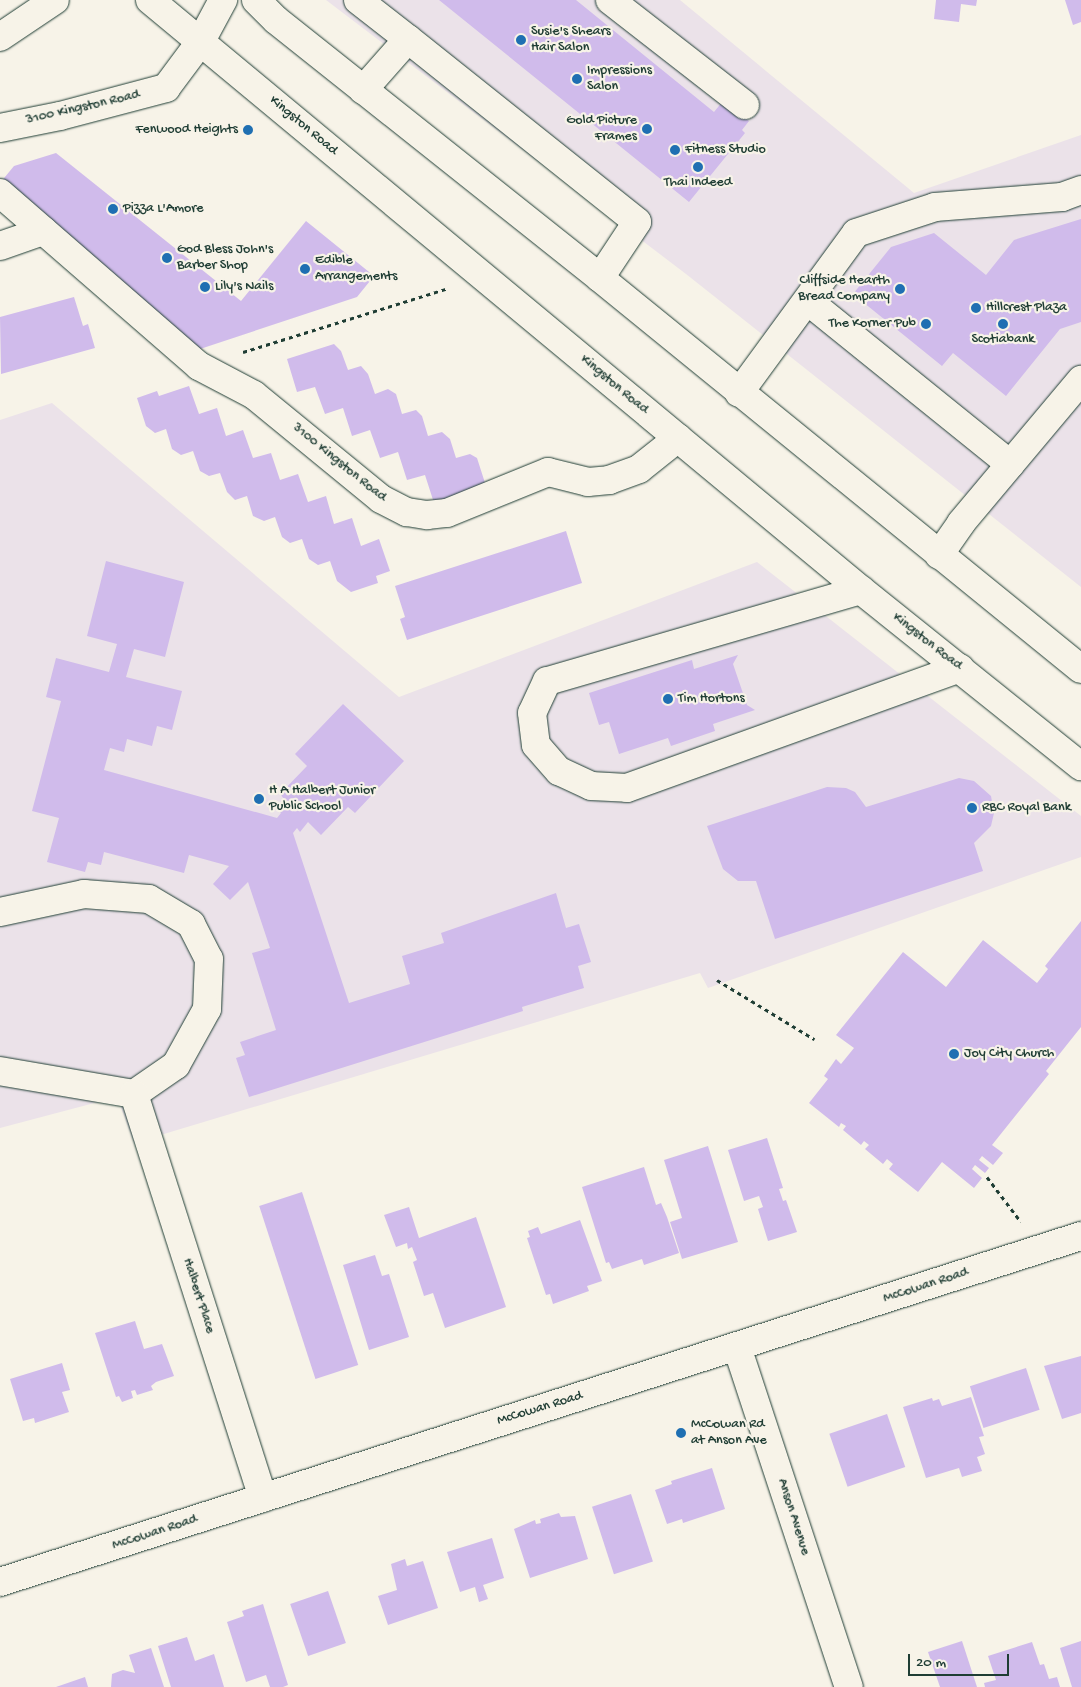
<!DOCTYPE html>
<html>
<head>
<meta charset="utf-8">
<style>
  body { margin:0 }
  #map { position:relative; width:1081px; height:1687px; overflow:hidden; background:#f7f3e8; font-family:"Gochi Hand",sans-serif }
  div>[style] { position:absolute }
  [style*='--x'] { left:calc(var(--x)*1px); top:calc(var(--y)*1px); width:calc(var(--w)*1px); rotate:calc(var(--a)*1deg) }
  .built>* { inset:0; background:#ebe2e9 }
  .building>* { inset:0; background:#d0bbeb; transform-origin:0 0 }
  .path>* { height:3px; margin-top:-1.5px; transform-origin:0; background:repeating-linear-gradient(90deg,#1f3d34 0 4px,transparent 0 8px) }
  .roads { filter:drop-shadow(0 0 1px #1f3d34) drop-shadow(0 0 1px #1f3d34) }
  .minor>* { height:28px; margin:-14px; padding:0 14px; transform-origin:14px; border-radius:14px; background:#f7f3e8 }
  .major>* { height:28px; margin:-14px; padding:0 14px; transform-origin:14px; border-radius:14px; background:#f7f3e8 }
  .dots>* { width:14px; height:14px; translate:-50% -50%; box-sizing:border-box; border:2px solid #f7f3e8; border-radius:50% }
  span { translate:-50% -50%; white-space:nowrap; text-align:center; line-height:1.15; -webkit-text-stroke:4.5px #f7f3e8; paint-order:stroke }
  .poi-label { font-size:14px; color:#1f3d34 }
  .left { translate:0 -50%; text-align:left }
  .right { translate:-100% -50%; text-align:right }
  .street-label { font-size:14px; color:#1f3d34 }
  .scale { position:absolute; left:908px; top:1654px; width:101px; height:22px; box-sizing:border-box; border:2px solid #1f3d34; border-top:0; padding-left:6px; font-size:15px; line-height:18px; white-space:nowrap; color:#1f3d34; -webkit-text-stroke:4px #f7f3e8; paint-order:stroke }
</style>
</head>
<body>
<div id="map">
  <div class="built">
    <i style="clip-path:polygon(326px 0,680px 0,914px 193px,1081px 135px,1081px 587px,686px 274px)"></i>
    <i style="clip-path:polygon(52px 403px,399px 697px,757px 562px,1081px 816px,1081px 857px,708px 988px,700px 973px,134px 1143px,117px 1097px,0 1128px,0 420px)"></i>
  </div>
  <div class="building">
    <i style="clip-path:polygon(439px 0,576px 0,714px 112px,723px 101px,749px 121px,742px 130px,745px 133px,689px 202px)"></i>
    <i style="clip-path:polygon(936px 0,977px 0,976px 6px,961px 4px,959px 22px,934px 19px)"></i>
    <i style="clip-path:polygon(1065px 0,1081px 0,1081px 22px,1073px 25px)"></i>
    <i style="clip-path:polygon(56px 153px,241px 301px,306px 221px,374px 276px,357px 297px,197px 350px,0 183px,14px 166px)"></i>
    <i style="clip-path:polygon(1081px 219px,1081px 322px,1060px 329px,1006px 396px,953px 353px,942px 366px,853px 294px,891px 247px,934px 233px,986px 275px,1014px 240px)"></i>
    <i style="clip-path:polygon(74px 297px,83px 326px,88px 324px,95px 348px,1px 374px,0 317px)"></i>
    <i style="clip-path:polygon(334px 344px,341px 351px,348px 370px,361px 366px,368px 374px,375px 394px,388px 389px,396px 394px,402px 414px,416px 410px,422px 416px,428px 436px,442px 432px,450px 439px,456px 458px,470px 454px,477px 458px,486px 486px,434px 503px,425px 475px,407px 480px,398px 452px,380px 458px,370px 430px,352px 436px,343px 408px,325px 414px,315px 387px,297px 392px,287px 359px)"></i>
    <i style="clip-path:polygon(189px 386px,199px 414px,217px 408px,226px 436px,243px 430px,253px 458px,271px 453px,280px 480px,298px 474px,308px 502px,326px 496px,334px 524px,352px 518px,361px 546px,379px 539px,390px 571px,376px 576px,378px 583px,351px 592px,337px 581px,330px 561px,318px 565px,309px 559px,302px 539px,290px 543px,282px 537px,275px 517px,264px 521px,253px 516px,247px 496px,235px 500px,227px 492px,220px 473px,209px 476px,200px 471px,193px 451px,181px 455px,172px 449px,166px 429px,155px 433px,146px 426px,137px 398px,157px 391px,159px 396px)"></i>
    <i style="clip-path:polygon(566px 531px,582px 583px,407px 640px,400px 619px,405px 617px,395px 586px)"></i>
    <i style="clip-path:polygon(106px 561px,184px 582px,165px 657px,134px 649px,126px 677px,182px 691px,172px 730px,157px 726px,152px 746px,127px 739px,124px 752px,110px 748px,104px 770px,277px 818px,281px 813px,276px 808px,285px 800px,280px 794px,307px 766px,295px 754px,343px 704px,404px 761px,355px 813px,348px 807px,321px 835px,308px 822px,300px 832px,297px 828px,293px 833px,349px 1003px,410px 984px,402px 956px,444px 943px,441px 933px,556px 893px,566px 928px,579px 924px,591px 962px,578px 966px,584px 988px,522px 1007px,523px 1011px,249px 1097px,236px 1058px,245px 1055px,240px 1042px,276px 1030px,252px 953px,270px 948px,248px 882px,230px 900px,213px 884px,229px 866px,189px 855px,184px 873px,104px 852px,101px 865px,88px 862px,85px 872px,47px 862px,59px 818px,32px 811px,61px 701px,46px 697px,56px 658px,109px 672px,117px 644px,87px 636px)"></i>
    <i style="clip-path:polygon(738px 655px,733px 664px,747px 705px,755px 710px,713px 724px,715px 731px,671px 746px,668px 738px,619px 754px,609px 722px,599px 725px,589px 693px,692px 660px,694px 669px)"></i>
    <i style="clip-path:polygon(959px 778px,974px 781px,991px 796px,994px 813px,991px 826px,974px 843px,983px 871px,775px 939px,756px 881px,738px 881px,723px 869px,707px 826px,827px 787px,846px 788px,855px 792px,866px 807px)"></i>
    <i style="clip-path:polygon(1081px 921px,1081px 1027px,1046px 1071px,1049px 1074px,992px 1145px,1003px 1153px,993px 1165px,982px 1156px,979px 1160px,989px 1168px,985px 1173px,975px 1165px,972px 1169px,982px 1178px,974px 1188px,942px 1162px,918px 1192px,889px 1169px,893px 1164px,887px 1159px,883px 1164px,865px 1149px,869px 1145px,864px 1141px,861px 1145px,843px 1130px,846px 1126px,841px 1123px,839px 1127px,809px 1103px,828px 1079px,824px 1076px,836px 1059px,841px 1064px,854px 1048px,836px 1035px,903px 952px,946px 987px,983px 940px,1037px 983px,1048px 969px,1045px 966px)"></i>
    <i style="clip-path:polygon(767px 1138px,783px 1188px,779px 1189px,783px 1201px,786px 1200px,797px 1232px,768px 1241px,758px 1209px,763px 1207px,759px 1196px,744px 1201px,728px 1150px)"></i>
    <i style="clip-path:polygon(708px 1146px,738px 1242px,682px 1259px,670px 1222px,682px 1218px,664px 1160px)"></i>
    <i style="clip-path:polygon(644px 1167px,656px 1205px,661px 1203px,667px 1217px,679px 1253px,644px 1265px,642px 1259px,612px 1269px,609px 1262px,606px 1263px,582px 1187px)"></i>
    <i style="left:302px;top:1192px;width:182px;height:45px;rotate:72deg"></i>
    <i style="clip-path:polygon(409px 1207px,419px 1238px,476px 1217px,506px 1307px,445px 1328px,433px 1293px,424px 1296px,413px 1262px,417px 1260px,412px 1247px,408px 1249px,407px 1243px,396px 1247px,384px 1215px)"></i>
    <i style="clip-path:polygon(580px 1220px,602px 1281px,587px 1286px,589px 1291px,553px 1304px,550px 1294px,546px 1295px,527px 1238px,530px 1237px,528px 1231px,538px 1227px,541px 1234px)"></i>
    <i style="clip-path:polygon(375px 1255px,382px 1276px,389px 1274px,409px 1337px,369px 1350px,343px 1265px)"></i>
    <i style="clip-path:polygon(135px 1321px,144px 1349px,162px 1344px,174px 1376px,156px 1382px,151px 1386px,153px 1390px,137px 1395px,135px 1390px,131px 1391px,133px 1398px,122px 1402px,119px 1396px,116px 1397px,95px 1333px)"></i>
    <i style="clip-path:polygon(1081px 1356px,1081px 1413px,1062px 1419px,1044px 1366px)"></i>
    <i style="clip-path:polygon(62px 1363px,70px 1390px,62px 1392px,69px 1412px,35px 1423px,34px 1418px,23px 1421px,10px 1379px)"></i>
    <i style="left:1026px;top:1368px;width:44px;height:59px;rotate:72deg"></i>
    <i style="clip-path:polygon(971px 1397px,984px 1436px,979px 1437px,985px 1454px,977px 1457px,982px 1471px,962px 1477px,959px 1468px,926px 1478px,903px 1407px,932px 1398px,933px 1401px,939px 1399px,942px 1406px)"></i>
    <i style="left:887px;top:1414px;width:56px;height:61px;rotate:71deg"></i>
    <i style="clip-path:polygon(712px 1468px,725px 1509px,683px 1523px,682px 1519px,667px 1524px,655px 1490px,672px 1484px,671px 1481px)"></i>
    <i style="left:631px;top:1494px;width:71px;height:41px;rotate:72deg"></i>
    <i style="clip-path:polygon(559px 1513px,561px 1517px,575px 1516px,588px 1559px,530px 1578px,514px 1529px,535px 1520px,536px 1524px,541px 1523px,540px 1519px)"></i>
    <i style="clip-path:polygon(492px 1538px,504px 1578px,483px 1585px,488px 1599px,479px 1602px,475px 1587px,460px 1592px,447px 1552px)"></i>
    <i style="clip-path:polygon(405px 1559px,407px 1566px,423px 1561px,438px 1608px,388px 1625px,378px 1596px,397px 1590px,391px 1564px)"></i>
    <i style="left:328px;top:1591px;width:55px;height:40px;rotate:71deg"></i>
    <i style="clip-path:polygon(263px 1604px,288px 1685px,283px 1687px,270px 1687px,266px 1675px,246px 1682px,227px 1622px,244px 1616px,242px 1611px)"></i>
    <i style="clip-path:polygon(187px 1637px,195px 1661px,214px 1654px,224px 1687px,171px 1687px,158px 1646px)"></i>
    <i style="clip-path:polygon(962px 1641px,977px 1687px,940px 1687px,928px 1652px)"></i>
    <i style="clip-path:polygon(1081px 1641px,1081px 1687px,1072px 1687px,1060px 1648px)"></i>
    <i style="clip-path:polygon(1032px 1642px,1040px 1665px,1044px 1664px,1049px 1679px,1057px 1677px,1060px 1687px,985px 1687px,984px 1683px,996px 1680px,988px 1656px)"></i>
    <i style="clip-path:polygon(151px 1648px,164px 1687px,111px 1687px,112px 1674px,123px 1670px,135px 1673px,129px 1655px)"></i>
    <i style="clip-path:polygon(85px 1677px,88px 1687px,56px 1687px)"></i>
  </div>
  <div class="path">
    <i style="--x:243;--y:352;--w:215;--a:-17.3"></i>
    <i style="--x:717;--y:980;--w:114;--a:31.3"></i>
    <i style="--x:987;--y:1177;--w:56;--a:52.9"></i>
  </div>
  <div class="roads">
    <div class="minor">
      <i style="--x:358;--y:0;--w:63;--a:38"></i>
      <i style="--x:610;--y:0;--w:171;--a:37.9"></i>
      <i style="--x:0;--y:37;--w:66;--a:-33.9"></i>
      <i style="--x:363;--y:90;--w:68;--a:-48.6"></i>
      <i style="--x:408;--y:39;--w:293;--a:38.6"></i>
      <i style="--x:637;--y:222;--w:67;--a:123.5"></i>
      <i style="--x:0;--y:128;--w:61;--a:-11.3"></i>
      <i style="--x:60;--y:116;--w:110;--a:-14.8"></i>
      <i style="--x:166;--y:88;--w:59;--a:-53.3"></i>
      <i style="--x:201;--y:41;--w:47;--a:-61.8"></i>
      <i style="--x:0;--y:193;--w:264;--a:41"></i>
      <i style="--x:199;--y:366;--w:62;--a:27.8"></i>
      <i style="--x:254;--y:395;--w:164;--a:39.3"></i>
      <i style="--x:381;--y:499;--w:29;--a:27"></i>
      <i style="--x:407;--y:512;--w:20;--a:9"></i>
      <i style="--x:427;--y:515;--w:20;--a:-6"></i>
      <i style="--x:447;--y:513;--w:109;--a:-22.1"></i>
      <i style="--x:548;--y:472;--w:41;--a:14"></i>
      <i style="--x:588;--y:482;--w:21;--a:-5"></i>
      <i style="--x:609;--y:480;--w:32;--a:-20"></i>
      <i style="--x:639;--y:469;--w:50;--a:-38.5"></i>
      <i style="--x:0;--y:246;--w:46;--a:-19.2"></i>
      <i style="--x:808;--y:301;--w:260;--a:38.9"></i>
      <i style="--x:739;--y:393;--w:198;--a:-53.8"></i>
      <i style="--x:856;--y:233;--w:83;--a:-18.2"></i>
      <i style="--x:935;--y:207;--w:127;--a:-4.5"></i>
      <i style="--x:1062;--y:197;--w:20;--a:-20"></i>
      <i style="--x:939;--y:555;--w:39;--a:-55"></i>
      <i style="--x:961;--y:523;--w:187;--a:-50"></i>
      <i style="--x:861;--y:590;--w:327;--a:163.8"></i>
      <i style="--x:547;--y:681;--w:35;--a:115"></i>
      <i style="--x:532;--y:713;--w:32;--a:83"></i>
      <i style="--x:536;--y:745;--w:35;--a:49"></i>
      <i style="--x:559;--y:771;--w:35;--a:25"></i>
      <i style="--x:591;--y:786;--w:36;--a:3"></i>
      <i style="--x:627;--y:788;--w:354;--a:-19.8"></i>
      <i style="--x:0;--y:912;--w:86;--a:-12.1"></i>
      <i style="--x:84;--y:894;--w:65;--a:4.4"></i>
      <i style="--x:149;--y:899;--w:49;--a:30.8"></i>
      <i style="--x:191;--y:924;--w:39;--a:63"></i>
      <i style="--x:209;--y:959;--w:50;--a:92.3"></i>
      <i style="--x:207;--y:1009;--w:64;--a:119"></i>
      <i style="--x:176;--y:1065;--w:51;--a:145.4"></i>
      <i style="--x:134;--y:1094;--w:136;--a:-170.3"></i>
      <i style="--x:134;--y:1094;--w:424;--a:72.3"></i>
      <i style="--x:737;--y:1347;--w:358;--a:71.8"></i>
      <i style="--x:0;--y:1582;--w:1135;--a:-17.75"></i>
    </div>
    <div class="major">
      <i style="--x:150;--y:0;--w:924;--a:39.69"></i>
      <i style="--x:861;--y:590;--w:282;--a:38.7"></i>
      <i style="--x:256;--y:0;--w:28;--a:45"></i>
      <i style="--x:276;--y:20;--w:414;--a:38.5"></i>
      <i style="--x:600;--y:278;--w:620;--a:39.11"></i>
    </div>
  </div>
  <div class="dots">
    <i style="left:521px;top:40px;background:#1f6fb2"></i>
    <i style="left:577px;top:79px;background:#1f6fb2"></i>
    <i style="left:647px;top:129px;background:#1f6fb2"></i>
    <i style="left:248px;top:130px;background:#1f6fb2"></i>
    <i style="left:675px;top:150px;background:#1f6fb2"></i>
    <i style="left:698px;top:167px;background:#1f6fb2"></i>
    <i style="left:113px;top:209px;background:#1f6fb2"></i>
    <i style="left:167px;top:258px;background:#1f6fb2"></i>
    <i style="left:305px;top:269px;background:#1f6fb2"></i>
    <i style="left:205px;top:287px;background:#1f6fb2"></i>
    <i style="left:900px;top:289px;background:#1f6fb2"></i>
    <i style="left:976px;top:308px;background:#1f6fb2"></i>
    <i style="left:926px;top:324px;background:#1f6fb2"></i>
    <i style="left:1003px;top:324px;background:#1f6fb2"></i>
    <i style="left:668px;top:699px;background:#1f6fb2"></i>
    <i style="left:259px;top:799px;background:#1f6fb2"></i>
    <i style="left:972px;top:808px;background:#1f6fb2"></i>
    <i style="left:954px;top:1054px;background:#1f6fb2"></i>
    <i style="left:681px;top:1433px;background:#1f6fb2"></i>
  </div>
  <div class="poi-label">
    <span class="left" style="left:531px;top:40px">Susie's Shears<br>Hair Salon</span>
    <span class="left" style="left:587px;top:79px">Impressions<br>Salon</span>
    <span class="right" style="left:637px;top:129px">Gold Picture<br>Frames</span>
    <span class="right" style="left:238px;top:130px">Fenwood Heights</span>
    <span class="left" style="left:685px;top:150px">Fitness Studio</span>
    <span style="left:698px;top:183px">Thai Indeed</span>
    <span class="left" style="left:123px;top:209px">Pizza L'Amore</span>
    <span class="left" style="left:177px;top:258px">God Bless John's<br>Barber Shop</span>
    <span class="left" style="left:315px;top:269px">Edible<br>Arrangements</span>
    <span class="right" style="left:890px;top:289px">Cliffside Hearth<br>Bread Company</span>
    <span class="left" style="left:215px;top:287px">Lily's Nails</span>
    <span class="left" style="left:986px;top:308px">Hillcrest Plaza</span>
    <span class="right" style="left:916px;top:324px">The Korner Pub</span>
    <span style="left:1003px;top:340px">Scotiabank</span>
    <span class="left" style="left:678px;top:699px">Tim Hortons</span>
    <span class="left" style="left:269px;top:799px">H A Halbert Junior<br>Public School</span>
    <span class="left" style="left:982px;top:808px">RBC Royal Bank</span>
    <span class="left" style="left:964px;top:1054px">Joy City Church</span>
    <span class="left" style="left:691px;top:1433px">McCowan Rd<br>at Anson Ave</span>
  </div>
  <div class="street-label">
    <span style="left:83px;top:108px;rotate:-13deg">3100 Kingston Road</span>
    <span style="left:303px;top:126px;rotate:40deg">Kingston Road</span>
    <span style="left:614px;top:385px;rotate:40deg">Kingston Road</span>
    <span style="left:339px;top:463px;rotate:39deg">3100 Kingston Road</span>
    <span style="left:927px;top:642px;rotate:38deg">Kingston Road</span>
    <span style="left:926px;top:1286px;rotate:-18deg">McCowan Road</span>
    <span style="left:198px;top:1296px;rotate:72deg">Halbert Place</span>
    <span style="left:540px;top:1409px;rotate:-17deg">McCowan Road</span>
    <span style="left:793px;top:1517px;rotate:72deg">Anson Avenue</span>
    <span style="left:155px;top:1533px;rotate:-18deg">McCowan Road</span>
  </div>
  <div class="scale">20 m</div>
</div>
</body>
</html>
